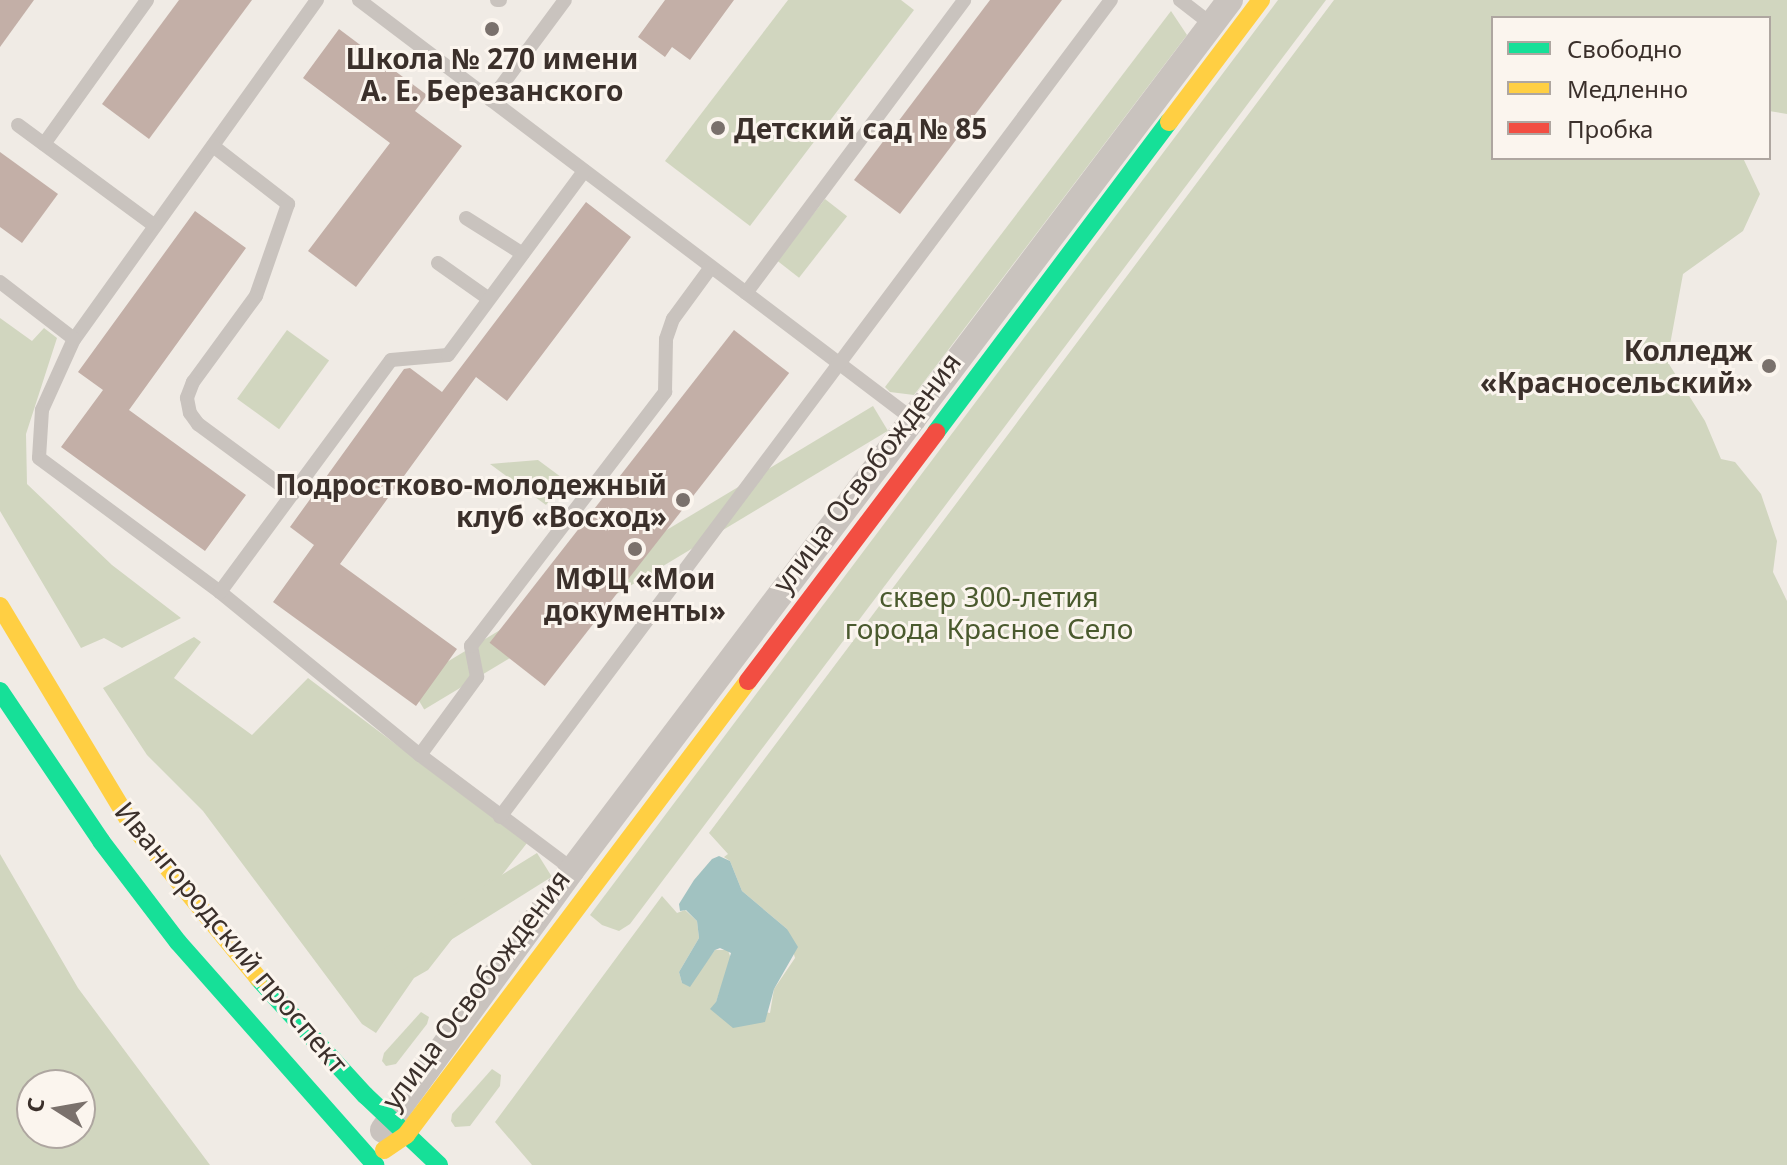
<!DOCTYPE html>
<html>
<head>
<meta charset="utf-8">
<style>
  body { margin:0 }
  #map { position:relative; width:1787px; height:1165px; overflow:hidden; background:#f0ebe5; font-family:"Noto Sans",sans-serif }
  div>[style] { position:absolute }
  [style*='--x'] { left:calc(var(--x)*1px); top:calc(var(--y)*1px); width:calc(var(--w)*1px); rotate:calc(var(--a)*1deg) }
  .green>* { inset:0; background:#d1d6bf; transform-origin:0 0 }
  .water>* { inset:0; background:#a1c2c1 }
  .building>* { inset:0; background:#c3afa7; transform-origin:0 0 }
  .lane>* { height:14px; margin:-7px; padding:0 7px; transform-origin:7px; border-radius:7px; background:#c9c3be }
  .street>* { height:26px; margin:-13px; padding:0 13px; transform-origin:13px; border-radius:13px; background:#c9c3be }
  .fast>* { height:18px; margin:-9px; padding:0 9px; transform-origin:9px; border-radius:9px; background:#16e098 }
  .slow>* { height:18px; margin:-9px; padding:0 9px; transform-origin:9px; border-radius:9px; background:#ffcf43 }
  .jam>* { height:18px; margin:-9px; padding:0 9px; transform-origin:9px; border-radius:9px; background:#f24e42 }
  .dots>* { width:22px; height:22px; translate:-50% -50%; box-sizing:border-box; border:4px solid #fbf5ee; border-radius:50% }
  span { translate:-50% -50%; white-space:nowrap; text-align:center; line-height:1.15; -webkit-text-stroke:6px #fbf5ee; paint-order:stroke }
  .poi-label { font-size:28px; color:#3b302b; font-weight:700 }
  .left { translate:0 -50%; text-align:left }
  .right { translate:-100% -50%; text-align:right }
  .street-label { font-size:28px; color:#3b302b }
  .park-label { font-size:28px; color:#4a5a2e }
  .legend { position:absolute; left:1491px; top:16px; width:280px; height:144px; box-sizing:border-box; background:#fbf5ee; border:2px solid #aea6a0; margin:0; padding:10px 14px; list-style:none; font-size:24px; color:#3b302b }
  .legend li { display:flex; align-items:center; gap:16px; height:40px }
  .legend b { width:40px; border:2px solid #aea6a0 }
  .north { position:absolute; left:16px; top:1069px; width:80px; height:80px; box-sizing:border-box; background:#fbf5ee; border:2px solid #aea6a0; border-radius:50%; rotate:281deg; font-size:22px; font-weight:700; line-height:32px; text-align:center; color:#3b302b }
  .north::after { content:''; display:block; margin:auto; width:28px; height:36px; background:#7a716c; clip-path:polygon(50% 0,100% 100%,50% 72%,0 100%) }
</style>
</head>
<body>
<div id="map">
  <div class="green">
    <i style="clip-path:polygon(788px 0,901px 0,914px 10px,750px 226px,665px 161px)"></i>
    <i style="clip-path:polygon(1278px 0,1326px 0,630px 924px,619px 931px,602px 925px,590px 915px)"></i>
    <i style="clip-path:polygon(1334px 0,1787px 0,1787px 114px,1769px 111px,1769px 18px,1493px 18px,1493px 158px,1743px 158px,1760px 194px,1743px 231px,1683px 274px,1667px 361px,1705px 421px,1721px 459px,1735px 462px,1761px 494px,1777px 541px,1773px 572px,1787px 601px,1787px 1165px,532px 1165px,495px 1122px,662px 896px,677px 913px,685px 910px,697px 921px,699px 938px,679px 972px,682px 983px,693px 980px,715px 950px,728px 950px,731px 959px,716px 1002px,770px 1013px,774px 989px,795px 958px,787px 929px,742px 891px,730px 861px,724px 857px,728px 854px,709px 833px)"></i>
    <i style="clip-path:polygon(1171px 11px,1187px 35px,914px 395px,890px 392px,885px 387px)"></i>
    <i style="left:825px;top:199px;width:28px;height:78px;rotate:38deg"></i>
    <i style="clip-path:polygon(0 318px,32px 341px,44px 328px,57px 338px,26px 434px,27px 484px,112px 565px,181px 618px,122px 648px,104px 638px,81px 648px,0 511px)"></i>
    <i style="left:287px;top:330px;width:52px;height:85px;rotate:36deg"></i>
    <i style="left:873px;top:406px;width:29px;height:541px;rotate:59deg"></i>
    <i style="clip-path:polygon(538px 460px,565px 480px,546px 505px,490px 464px)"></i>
    <i style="clip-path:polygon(194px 637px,201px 642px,174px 678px,252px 735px,308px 678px,527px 843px,428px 970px,414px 978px,376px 1033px,362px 1024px,203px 811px,147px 755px,103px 688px)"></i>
    <i style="left:537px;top:853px;width:28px;height:180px;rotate:58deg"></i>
    <i style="clip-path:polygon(evenodd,0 854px,78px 988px,210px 1165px,0 1165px,0 854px,80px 1085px,80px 1133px,32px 1133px,32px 1085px,80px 1085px)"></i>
    <i style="clip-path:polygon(421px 1012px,429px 1017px,427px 1024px,396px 1064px,386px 1066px,382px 1061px,384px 1053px)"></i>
    <i style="clip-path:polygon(492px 1069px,501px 1075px,500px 1086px,470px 1126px,455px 1127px,451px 1121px,452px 1114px)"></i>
  </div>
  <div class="water">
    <i style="clip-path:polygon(719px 856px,730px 861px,742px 891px,787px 929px,798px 947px,774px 989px,765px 1022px,733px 1028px,710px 1009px,716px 1002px,731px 953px,720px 948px,715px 950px,690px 987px,682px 983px,679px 972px,699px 938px,697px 921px,686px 910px,680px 911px,679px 904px,694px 880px,712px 859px)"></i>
  </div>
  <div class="building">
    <i style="clip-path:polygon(0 0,34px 0,0 47px)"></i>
    <i style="clip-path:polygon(179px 0,252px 0,149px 139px,102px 104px)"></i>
    <i style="clip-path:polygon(665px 0,734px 0,690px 60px,672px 47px,665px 57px,638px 37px)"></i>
    <i style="clip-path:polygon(990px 0,1062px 0,900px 214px,854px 180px)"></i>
    <i style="clip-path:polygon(339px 29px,427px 95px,415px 111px,462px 146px,356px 287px,308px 251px,390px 143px,303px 78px)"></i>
    <i style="clip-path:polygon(0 152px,58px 194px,22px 243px,0 227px)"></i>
    <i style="clip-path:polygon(586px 202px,631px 237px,507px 401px,476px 377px,340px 564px,457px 649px,416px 706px,273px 602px,314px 545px,290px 527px,404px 369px,410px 368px,442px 392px)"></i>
    <i style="clip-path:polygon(195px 211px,246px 248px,129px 410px,246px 495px,205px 551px,61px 447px,103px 390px,78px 372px)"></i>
    <i style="left:734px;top:330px;width:70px;height:397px;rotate:38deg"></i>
  </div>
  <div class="lane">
    <i style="--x:317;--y:0;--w:417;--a:125.6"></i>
    <i style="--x:74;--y:339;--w:78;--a:114.3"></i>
    <i style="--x:42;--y:410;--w:48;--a:93.6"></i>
    <i style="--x:39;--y:458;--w:225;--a:36.5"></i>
    <i style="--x:220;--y:592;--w:258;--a:39.2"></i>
    <i style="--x:420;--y:755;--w:196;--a:36.9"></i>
    <i style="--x:359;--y:0;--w:701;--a:37.12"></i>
    <i style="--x:497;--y:0;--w:3;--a:0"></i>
    <i style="--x:1180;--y:0;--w:44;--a:37.6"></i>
    <i style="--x:491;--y:100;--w:124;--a:-53.5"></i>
    <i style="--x:18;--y:125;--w:170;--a:36.4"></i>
    <i style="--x:44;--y:144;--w:177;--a:-54.4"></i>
    <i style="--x:213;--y:146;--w:95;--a:37.7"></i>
    <i style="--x:288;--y:204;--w:97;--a:109.2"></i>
    <i style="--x:256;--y:296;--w:107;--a:126.2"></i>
    <i style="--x:193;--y:382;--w:17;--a:111"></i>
    <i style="--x:187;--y:398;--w:15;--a:79"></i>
    <i style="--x:190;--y:413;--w:14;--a:54"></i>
    <i style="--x:198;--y:424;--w:118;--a:36.4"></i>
    <i style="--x:466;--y:218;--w:67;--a:32.3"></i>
    <i style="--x:438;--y:263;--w:62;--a:35.2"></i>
    <i style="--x:0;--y:282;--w:93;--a:37.6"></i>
    <i style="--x:746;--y:293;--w:365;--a:-53.3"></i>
    <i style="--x:220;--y:592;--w:288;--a:-53.6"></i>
    <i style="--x:391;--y:360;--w:57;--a:-5"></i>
    <i style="--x:448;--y:355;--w:229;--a:-53.5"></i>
    <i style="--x:420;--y:755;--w:97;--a:-53.8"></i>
    <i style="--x:477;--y:677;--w:32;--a:-101"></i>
    <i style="--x:471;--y:646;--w:320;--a:-52.6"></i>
    <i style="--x:665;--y:392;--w:53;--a:-88.9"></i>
    <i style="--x:666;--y:339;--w:21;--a:-71"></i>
    <i style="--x:673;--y:319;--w:64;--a:-53.8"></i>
    <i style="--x:500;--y:817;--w:1020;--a:-53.21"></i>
  </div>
  <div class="street">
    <i style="--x:383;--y:1130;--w:321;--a:-54"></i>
    <i style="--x:572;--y:870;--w:1091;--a:-52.9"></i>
  </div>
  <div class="fast">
    <i style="--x:936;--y:432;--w:388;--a:-53.1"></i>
    <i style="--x:0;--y:691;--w:181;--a:56"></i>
    <i style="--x:101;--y:841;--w:127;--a:52.7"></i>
    <i style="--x:178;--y:942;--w:298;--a:48.5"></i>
    <i style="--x:258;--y:978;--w:159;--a:47.6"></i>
    <i style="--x:365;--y:1095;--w:102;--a:43.4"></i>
  </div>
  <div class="slow">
    <i style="--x:1169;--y:122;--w:153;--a:-53"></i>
    <i style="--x:0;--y:606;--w:252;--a:59"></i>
    <i style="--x:130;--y:822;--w:202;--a:50.6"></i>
    <i style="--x:384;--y:1150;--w:27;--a:-34"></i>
    <i style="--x:406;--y:1135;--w:568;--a:-53.01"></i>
  </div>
  <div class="jam">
    <i style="--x:748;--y:681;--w:312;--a:-52.9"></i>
  </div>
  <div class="dots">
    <i style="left:492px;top:29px;background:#7a716c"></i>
    <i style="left:718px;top:128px;background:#7a716c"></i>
    <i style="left:1769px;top:366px;background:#7a716c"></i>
    <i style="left:683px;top:500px;background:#7a716c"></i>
    <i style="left:635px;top:549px;background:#7a716c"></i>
  </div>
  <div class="poi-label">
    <span style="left:492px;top:74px">Школа № 270 имени<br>А. Е. Березанского</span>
    <span class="left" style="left:734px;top:128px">Детский сад № 85</span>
    <span class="right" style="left:1753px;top:366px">Колледж<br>«Красносельский»</span>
    <span class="right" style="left:667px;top:500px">Подростково-молодежный<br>клуб «Восход»</span>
    <span style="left:635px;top:594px">МФЦ «Мои<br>документы»</span>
  </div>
  <div class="street-label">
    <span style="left:866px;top:472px;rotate:-53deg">улица Освобождения</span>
    <span style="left:232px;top:937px;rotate:50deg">Ивангородский проспект</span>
    <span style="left:475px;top:989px;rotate:-53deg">улица Освобождения</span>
  </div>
  <div class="park-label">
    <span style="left:989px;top:612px">сквер 300-летия<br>города Красное Село</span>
  </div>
  <ul class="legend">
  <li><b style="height:10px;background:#16e098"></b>Свободно</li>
  <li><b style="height:10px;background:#ffcf43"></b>Медленно</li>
  <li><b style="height:10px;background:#f24e42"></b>Пробка</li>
  </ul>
  <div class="north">С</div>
</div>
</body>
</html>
